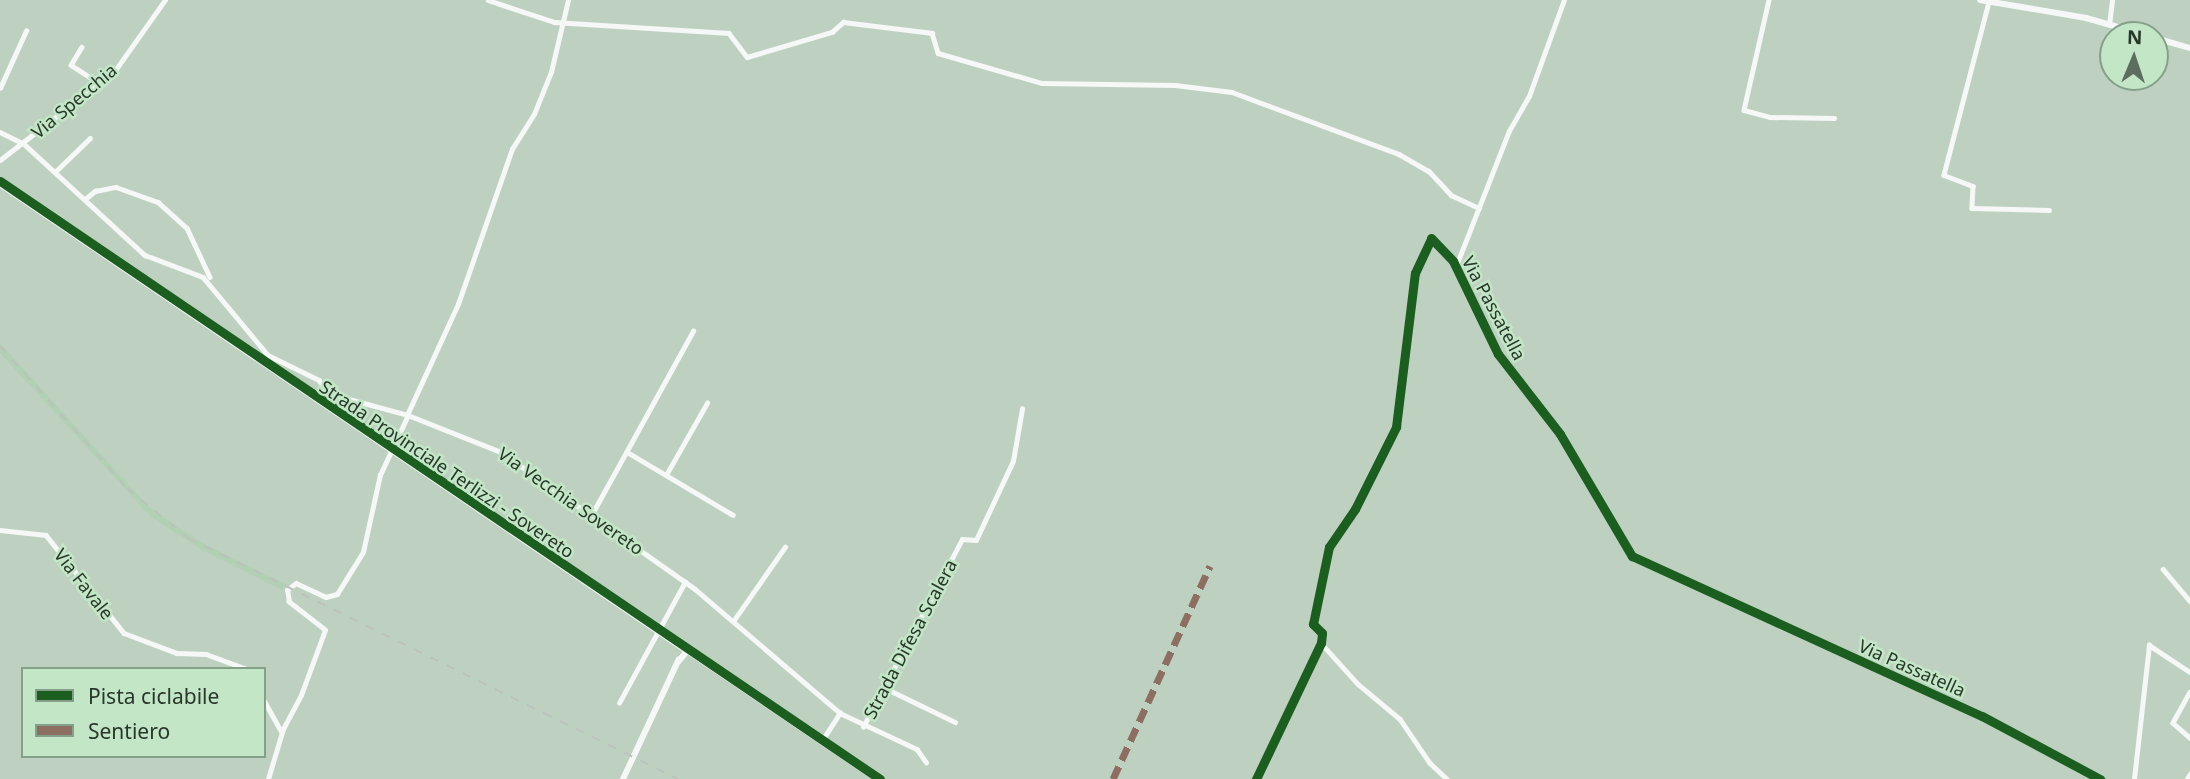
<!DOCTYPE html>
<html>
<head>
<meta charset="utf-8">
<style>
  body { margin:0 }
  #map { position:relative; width:2190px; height:779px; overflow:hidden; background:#bed1c0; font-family:"Noto Sans",sans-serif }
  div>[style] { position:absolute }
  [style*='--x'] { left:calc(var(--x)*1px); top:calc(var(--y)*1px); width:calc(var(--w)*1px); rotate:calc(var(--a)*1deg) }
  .built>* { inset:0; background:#b1d0b4 }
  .minor>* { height:4.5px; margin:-2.25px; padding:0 2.25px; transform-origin:2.25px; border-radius:2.25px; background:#f5f8f6 }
  .tertiary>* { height:5px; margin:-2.5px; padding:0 2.5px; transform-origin:2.5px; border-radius:2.5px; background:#f5f8f6 }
  .secondary>* { height:6px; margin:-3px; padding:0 3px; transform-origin:3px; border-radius:3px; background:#f5f8f6 }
  .rail>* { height:2px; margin-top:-1px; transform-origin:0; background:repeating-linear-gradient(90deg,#bcc1bd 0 9px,transparent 0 18px) }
  .quiet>* { height:7px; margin-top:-3.5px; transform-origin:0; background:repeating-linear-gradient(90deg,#8d6e63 0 14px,transparent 0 21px) }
  .cycleway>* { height:9px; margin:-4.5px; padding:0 4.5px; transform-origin:4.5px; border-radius:4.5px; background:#1b5e20 }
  span { translate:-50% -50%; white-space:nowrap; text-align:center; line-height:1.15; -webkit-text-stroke:5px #c3e6c7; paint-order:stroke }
  .street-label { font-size:18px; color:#29372b }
  .legend { position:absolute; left:21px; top:667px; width:245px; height:91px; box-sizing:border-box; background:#c3e6c7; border:2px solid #85a089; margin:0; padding:9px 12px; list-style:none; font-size:21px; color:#29372b }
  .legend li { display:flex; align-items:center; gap:14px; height:35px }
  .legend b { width:35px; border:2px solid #85a089 }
  .north { position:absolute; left:2099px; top:21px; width:70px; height:70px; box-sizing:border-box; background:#c3e6c7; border:2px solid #85a089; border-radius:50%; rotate:2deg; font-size:19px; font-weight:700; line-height:28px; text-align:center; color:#29372b }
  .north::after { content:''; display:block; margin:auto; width:24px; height:32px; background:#5d6d5f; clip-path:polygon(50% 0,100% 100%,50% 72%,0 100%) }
</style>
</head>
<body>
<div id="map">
  <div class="built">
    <i style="clip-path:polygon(0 343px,149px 507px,202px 543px,286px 584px,282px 590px,202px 550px,151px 517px,0 353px)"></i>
  </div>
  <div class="minor">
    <i style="--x:488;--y:0;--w:70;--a:18.4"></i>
    <i style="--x:554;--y:22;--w:175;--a:3.6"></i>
    <i style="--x:729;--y:33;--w:30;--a:53"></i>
    <i style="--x:747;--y:57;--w:89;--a:-16.4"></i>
    <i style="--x:832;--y:32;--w:15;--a:-42"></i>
    <i style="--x:843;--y:22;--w:90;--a:7"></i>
    <i style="--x:932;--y:33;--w:21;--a:73"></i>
    <i style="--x:938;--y:53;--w:108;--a:16.1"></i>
    <i style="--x:1042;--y:83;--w:133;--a:0.9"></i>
    <i style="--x:1175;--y:85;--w:57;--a:7"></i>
    <i style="--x:1232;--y:92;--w:178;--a:20.4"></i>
    <i style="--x:1399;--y:154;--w:34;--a:30"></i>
    <i style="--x:1429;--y:171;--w:33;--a:47"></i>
    <i style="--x:1451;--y:195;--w:31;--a:25"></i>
    <i style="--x:1769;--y:0;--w:113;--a:102.8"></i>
    <i style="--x:1744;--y:110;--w:27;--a:15"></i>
    <i style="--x:1770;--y:117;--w:64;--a:0.9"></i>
    <i style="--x:1989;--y:2;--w:179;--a:104.6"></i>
    <i style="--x:1944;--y:175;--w:31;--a:21"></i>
    <i style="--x:1973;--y:186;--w:22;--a:93"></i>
    <i style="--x:1972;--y:208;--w:77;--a:1.5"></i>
    <i style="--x:2109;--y:25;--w:25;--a:-83"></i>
    <i style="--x:82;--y:47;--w:21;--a:121"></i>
    <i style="--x:71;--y:65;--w:33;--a:33"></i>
    <i style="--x:0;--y:88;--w:63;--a:-65.5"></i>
    <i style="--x:0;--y:132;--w:25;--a:26"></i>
    <i style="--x:23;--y:143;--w:166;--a:42.6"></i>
    <i style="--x:145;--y:255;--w:62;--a:20.8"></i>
    <i style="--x:203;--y:277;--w:102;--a:50.2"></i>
    <i style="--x:268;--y:355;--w:57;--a:26.1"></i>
    <i style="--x:319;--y:380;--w:15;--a:58"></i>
    <i style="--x:327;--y:393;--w:84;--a:15.2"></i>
    <i style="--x:408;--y:415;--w:100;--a:21.7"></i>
    <i style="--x:501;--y:452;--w:237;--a:35.2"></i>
    <i style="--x:695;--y:589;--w:191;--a:40.5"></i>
    <i style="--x:840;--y:713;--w:85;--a:25.1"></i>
    <i style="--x:917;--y:749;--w:16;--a:55"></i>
    <i style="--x:0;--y:160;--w:144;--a:-37.7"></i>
    <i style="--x:114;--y:72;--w:88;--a:-54.7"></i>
    <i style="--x:56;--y:171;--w:47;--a:-44.1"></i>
    <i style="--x:85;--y:199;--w:13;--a:-39"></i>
    <i style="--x:95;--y:191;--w:21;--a:-11"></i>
    <i style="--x:116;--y:187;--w:45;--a:19.7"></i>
    <i style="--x:158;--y:202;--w:39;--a:42"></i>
    <i style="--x:187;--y:228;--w:54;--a:64.9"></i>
    <i style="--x:1456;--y:266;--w:145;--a:-68.6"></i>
    <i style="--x:1509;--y:131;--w:40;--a:-60.3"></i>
    <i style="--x:1529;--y:96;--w:102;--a:-70"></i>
    <i style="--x:407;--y:415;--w:122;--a:-65.3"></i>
    <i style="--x:458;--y:304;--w:164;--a:-70.8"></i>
    <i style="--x:512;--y:149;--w:41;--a:-57.8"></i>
    <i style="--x:534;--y:114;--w:45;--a:-68"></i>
    <i style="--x:551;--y:72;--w:74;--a:-76.7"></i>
    <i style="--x:627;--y:452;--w:123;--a:30.7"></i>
    <i style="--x:666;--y:475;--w:83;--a:-60.3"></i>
    <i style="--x:592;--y:514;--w:209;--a:-61.1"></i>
    <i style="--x:0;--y:530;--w:46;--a:6.2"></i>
    <i style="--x:46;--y:535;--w:125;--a:51.5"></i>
    <i style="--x:124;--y:633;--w:57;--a:20.7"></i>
    <i style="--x:177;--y:653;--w:29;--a:2"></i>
    <i style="--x:206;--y:654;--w:44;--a:20.1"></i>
    <i style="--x:2163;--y:569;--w:42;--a:49.8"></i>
    <i style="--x:734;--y:620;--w:89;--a:-55.1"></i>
    <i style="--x:1321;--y:643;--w:55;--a:47.9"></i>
    <i style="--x:1358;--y:684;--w:55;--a:39.8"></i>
    <i style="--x:1400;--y:719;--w:53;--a:55.7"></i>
    <i style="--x:1430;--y:763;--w:23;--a:43"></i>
    <i style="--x:885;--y:688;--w:78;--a:25.9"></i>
    <i style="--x:2190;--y:692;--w:35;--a:119"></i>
    <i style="--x:2173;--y:723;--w:23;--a:41"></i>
    <i style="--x:264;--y:700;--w:37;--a:61"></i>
    <i style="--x:619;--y:703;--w:138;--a:-61.4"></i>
    <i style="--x:863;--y:727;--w:212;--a:-62.2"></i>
    <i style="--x:962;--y:539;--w:14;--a:4"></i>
    <i style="--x:976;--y:540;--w:87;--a:-64.9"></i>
    <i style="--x:1013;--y:461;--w:53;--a:-80.2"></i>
    <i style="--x:821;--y:742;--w:35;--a:-57"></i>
    <i style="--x:268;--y:779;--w:52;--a:-73.3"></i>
    <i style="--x:283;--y:729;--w:38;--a:-62"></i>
    <i style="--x:301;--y:695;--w:69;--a:-69.7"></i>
    <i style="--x:325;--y:630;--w:46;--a:-142.1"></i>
    <i style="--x:289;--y:602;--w:12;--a:-99"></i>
    <i style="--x:287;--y:590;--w:11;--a:-38"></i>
    <i style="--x:296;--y:583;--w:33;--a:25"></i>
    <i style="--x:326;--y:597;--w:11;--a:-15"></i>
    <i style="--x:337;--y:594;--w:49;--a:-58.2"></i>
    <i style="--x:363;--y:552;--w:79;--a:-77.6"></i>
    <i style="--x:380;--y:475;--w:66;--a:-65"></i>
    <i style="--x:1256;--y:779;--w:151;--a:-64.5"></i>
    <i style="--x:1321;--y:643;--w:10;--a:-84"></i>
    <i style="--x:1322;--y:633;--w:13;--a:-135"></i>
    <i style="--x:1313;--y:624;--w:79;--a:-78.3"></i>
    <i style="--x:1329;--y:547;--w:46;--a:-55.6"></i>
    <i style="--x:1355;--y:509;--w:92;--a:-63.4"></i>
    <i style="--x:1396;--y:427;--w:155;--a:-83"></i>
    <i style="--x:1415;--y:273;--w:38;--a:-65"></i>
    <i style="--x:1431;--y:238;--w:32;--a:46"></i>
    <i style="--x:1453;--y:261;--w:103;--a:64.2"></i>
    <i style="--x:1498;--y:354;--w:101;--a:52.2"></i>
    <i style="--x:1560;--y:434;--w:142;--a:59.5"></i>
    <i style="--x:1632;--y:556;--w:385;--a:24.6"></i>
    <i style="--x:1982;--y:716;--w:134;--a:28.1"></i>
    <i style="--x:2134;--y:779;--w:135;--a:-83.6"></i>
    <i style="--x:2149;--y:645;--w:49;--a:33.4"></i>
    <i style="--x:2187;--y:779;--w:6;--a:-59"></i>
  </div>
  <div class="tertiary">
    <i style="--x:687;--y:651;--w:228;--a:34.1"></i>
  </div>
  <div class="secondary">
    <i style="--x:1980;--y:0;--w:108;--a:9.6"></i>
    <i style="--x:2086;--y:18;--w:62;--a:15.8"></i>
    <i style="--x:2155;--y:38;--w:36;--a:16"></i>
    <i style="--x:0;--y:184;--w:831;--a:34.21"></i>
    <i style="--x:687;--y:651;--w:13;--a:129"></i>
    <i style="--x:623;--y:779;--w:132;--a:-65"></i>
  </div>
  <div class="rail">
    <i style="--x:0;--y:346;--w:191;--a:48.2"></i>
    <i style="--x:127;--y:488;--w:79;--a:39.3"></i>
    <i style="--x:188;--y:538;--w:546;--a:26.19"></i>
  </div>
  <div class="quiet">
    <i style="--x:1113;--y:779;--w:234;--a:-65.5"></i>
  </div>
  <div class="cycleway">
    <i style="--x:0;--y:181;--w:1064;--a:34.2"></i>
    <i style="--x:1256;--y:779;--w:151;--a:-64.5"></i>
    <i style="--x:1321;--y:643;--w:10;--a:-84"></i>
    <i style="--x:1322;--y:633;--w:13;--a:-135"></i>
    <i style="--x:1313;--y:624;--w:79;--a:-78.3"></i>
    <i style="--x:1329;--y:547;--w:46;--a:-55.6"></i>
    <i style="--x:1355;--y:509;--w:92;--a:-63.4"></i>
    <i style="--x:1396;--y:427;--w:155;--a:-83"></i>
    <i style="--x:1415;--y:273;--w:38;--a:-65"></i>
    <i style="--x:1431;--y:238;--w:32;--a:46"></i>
    <i style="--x:1453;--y:261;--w:103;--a:64.2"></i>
    <i style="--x:1498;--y:354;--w:101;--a:52.2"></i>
    <i style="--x:1560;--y:434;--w:142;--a:59.5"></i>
    <i style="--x:1632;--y:556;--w:385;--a:24.6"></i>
    <i style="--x:1982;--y:716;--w:134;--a:28.1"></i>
  </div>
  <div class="street-label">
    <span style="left:74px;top:101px;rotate:-40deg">Via Specchia</span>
    <span style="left:1494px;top:308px;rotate:62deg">Via Passatella</span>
    <span style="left:447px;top:469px;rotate:34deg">Strada Provinciale Terlizzi - Sovereto</span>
    <span style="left:571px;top:501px;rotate:35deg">Via Vecchia Sovereto</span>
    <span style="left:84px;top:584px;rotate:52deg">Via Favale</span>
    <span style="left:910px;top:639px;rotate:-62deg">Strada Difesa Scalera</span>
    <span style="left:1912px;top:668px;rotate:24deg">Via Passatella</span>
  </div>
  <ul class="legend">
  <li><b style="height:9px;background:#1b5e20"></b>Pista ciclabile</li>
  <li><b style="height:9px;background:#8d6e63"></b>Sentiero</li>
  </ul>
  <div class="north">N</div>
</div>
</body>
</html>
